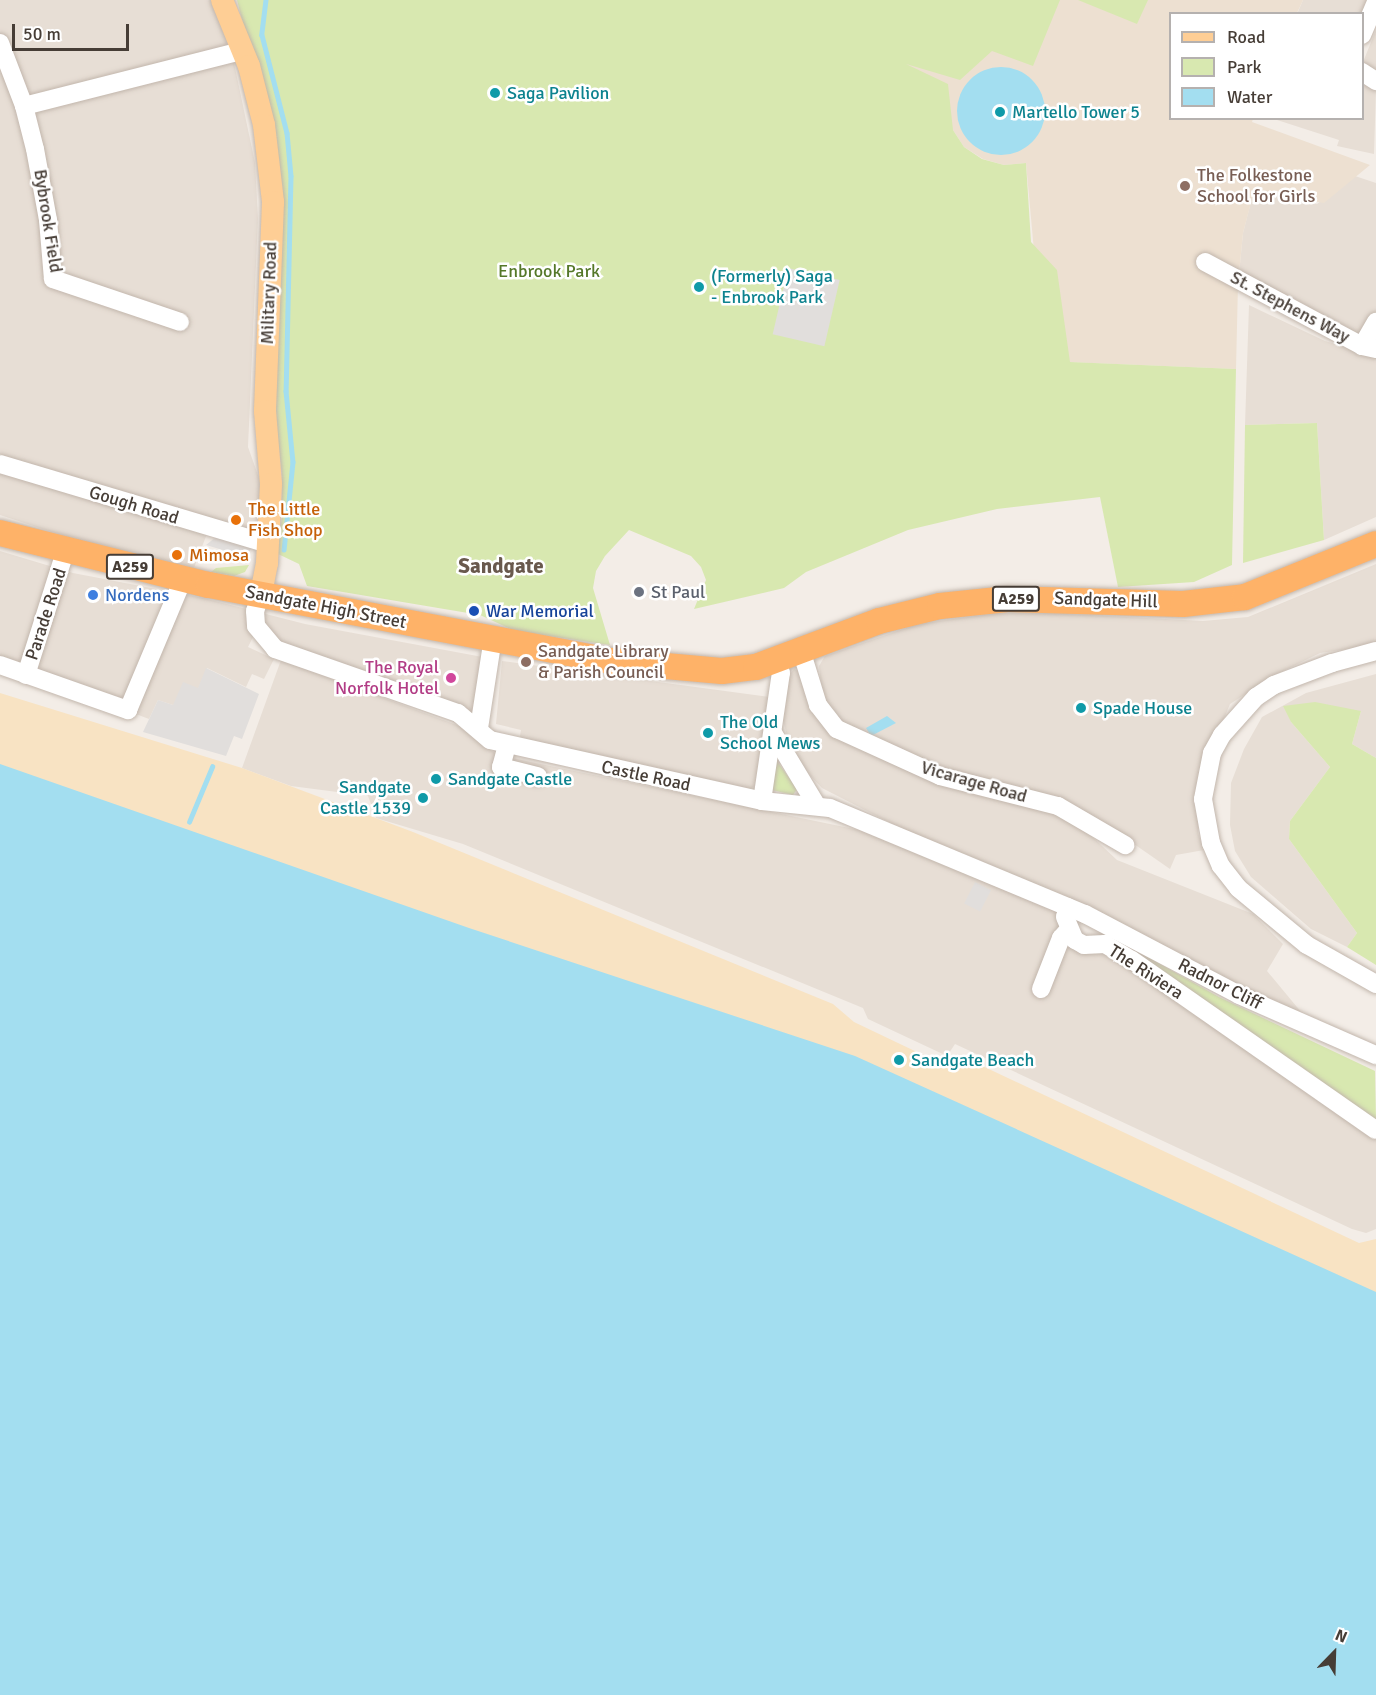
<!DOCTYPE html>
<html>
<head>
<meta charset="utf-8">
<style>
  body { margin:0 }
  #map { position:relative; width:1376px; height:1695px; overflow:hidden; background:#f3ede7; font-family:Signika,sans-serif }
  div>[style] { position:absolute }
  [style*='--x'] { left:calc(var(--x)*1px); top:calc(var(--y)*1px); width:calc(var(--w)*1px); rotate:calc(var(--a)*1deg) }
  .residential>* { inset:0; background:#e7ded5 }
  .education>* { inset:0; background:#ede0d1 }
  .green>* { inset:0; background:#d8e8b0 }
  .sand>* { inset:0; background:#f8e3c3 }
  .parking>* { inset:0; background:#e1dedc; transform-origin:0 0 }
  .water>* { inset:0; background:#a3def0 }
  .round { border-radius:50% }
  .stream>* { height:4.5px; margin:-2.25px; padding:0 2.25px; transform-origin:2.25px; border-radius:2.25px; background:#a3def0 }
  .roads { filter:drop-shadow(0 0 2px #c2b6ac) drop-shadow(0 0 2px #c2b6ac) }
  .minor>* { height:18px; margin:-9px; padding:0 9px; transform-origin:9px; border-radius:9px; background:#fff }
  .major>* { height:22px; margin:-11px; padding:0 11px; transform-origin:11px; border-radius:11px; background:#fece95 }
  .highway>* { height:26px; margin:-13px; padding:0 13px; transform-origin:13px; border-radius:13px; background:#feb268 }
  .dots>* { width:16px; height:16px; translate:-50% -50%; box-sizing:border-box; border:3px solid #fff; border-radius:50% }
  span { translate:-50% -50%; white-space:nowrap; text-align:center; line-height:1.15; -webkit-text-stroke:5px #fff; paint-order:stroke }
  .shield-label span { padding:2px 4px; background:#fff; border:2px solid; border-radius:4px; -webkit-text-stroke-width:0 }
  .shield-label { font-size:16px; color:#463d36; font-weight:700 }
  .culture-label { font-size:18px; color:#0d838f }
  .left { translate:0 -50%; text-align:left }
  .right { translate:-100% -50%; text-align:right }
  .education-label { font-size:18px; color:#785e54 }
  .street-label { font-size:18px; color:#463d36 }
  .park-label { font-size:18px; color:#557829 }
  .food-label { font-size:18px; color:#c56008 }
  .worship-label { font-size:18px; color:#5b616d }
  .shop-label { font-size:18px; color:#366cbe }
  .transit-label { font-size:18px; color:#164399 }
  .hotel-label { font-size:18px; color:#b23c85 }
  .quarter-label { font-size:21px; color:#69594d; font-weight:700 }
  .legend { position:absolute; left:1169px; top:12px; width:195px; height:108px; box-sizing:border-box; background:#fff; border:2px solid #b5b1af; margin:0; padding:8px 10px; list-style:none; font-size:18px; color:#463d36 }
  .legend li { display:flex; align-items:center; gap:12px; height:30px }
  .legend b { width:30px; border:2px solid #b5b1af }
  .north { position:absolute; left:1304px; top:1623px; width:60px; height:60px; -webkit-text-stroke:4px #fff; paint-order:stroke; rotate:23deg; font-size:16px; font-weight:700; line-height:24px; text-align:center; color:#463d36 }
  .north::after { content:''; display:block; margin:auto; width:21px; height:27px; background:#463d36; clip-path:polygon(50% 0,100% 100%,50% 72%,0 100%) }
  .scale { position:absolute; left:12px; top:24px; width:117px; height:27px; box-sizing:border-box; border:3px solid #463d36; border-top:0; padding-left:8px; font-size:18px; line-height:21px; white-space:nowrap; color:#463d36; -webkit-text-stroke:4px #fff; paint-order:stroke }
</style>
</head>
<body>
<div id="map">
  <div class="residential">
    <i style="clip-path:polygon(0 0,213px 0,229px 39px,255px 163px,258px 219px,248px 447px,264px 492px,252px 538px,211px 523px,194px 568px,98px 547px,0 515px)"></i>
    <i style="clip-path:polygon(1303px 0,1369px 0,1362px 14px,1297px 14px)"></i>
    <i style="clip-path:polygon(1376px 30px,1376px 75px,1365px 68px,1363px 62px)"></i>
    <i style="clip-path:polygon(1363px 83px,1376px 90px,1374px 154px,1337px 146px,1339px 140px,1274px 119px,1362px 118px)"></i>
    <i style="clip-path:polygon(1355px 176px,1376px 183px,1376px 346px,1239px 274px,1243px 233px,1254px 190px,1317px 204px)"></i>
    <i style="clip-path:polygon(1249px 305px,1325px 341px,1376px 356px,1376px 517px,1324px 540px,1317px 423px,1245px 425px)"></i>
    <i style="clip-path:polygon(0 551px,73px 573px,203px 598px,305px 624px,488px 658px,478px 717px,254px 635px,248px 647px,274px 659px,264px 679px,252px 674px,246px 687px,207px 668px,198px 689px,173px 705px,158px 700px,149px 719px,0 662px)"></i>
    <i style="clip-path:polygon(1376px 564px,1376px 645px,1320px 653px,1273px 676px,1230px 704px,1210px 752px,1200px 803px,1198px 833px,1204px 850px,1176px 855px,1170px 869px,1124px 837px,927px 766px,841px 725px,823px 701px,819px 666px,825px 656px,918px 624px,1011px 611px,1203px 621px,1248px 617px)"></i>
    <i style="clip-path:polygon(281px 660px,462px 727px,497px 755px,859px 830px,1063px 914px,1078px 952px,1112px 952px,1376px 1135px,1376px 1229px,1366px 1233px,1352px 1229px,955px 1044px,947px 1056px,868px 1019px,863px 1008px,463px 844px,376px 818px,368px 796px,291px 786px,242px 768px)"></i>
    <i style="clip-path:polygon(502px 661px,770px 697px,761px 781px,749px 790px,519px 742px,521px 730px,496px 724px)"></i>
    <i style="clip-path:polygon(794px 669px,806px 676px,856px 743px,1050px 807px,1085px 830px,1117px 860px,1253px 914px,1283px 944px,1267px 971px,1306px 1018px,961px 859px,822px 788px,803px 768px,789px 744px,783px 720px,786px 678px)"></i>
    <i style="clip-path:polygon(1376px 674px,1376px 758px,1352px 744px,1361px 711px,1291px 722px,1330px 767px,1290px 821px,1289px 839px,1357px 933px,1347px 947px,1311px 929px,1251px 877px,1235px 851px,1230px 825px,1231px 783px,1244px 749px,1262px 717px,1306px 693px)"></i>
  </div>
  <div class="education">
    <i style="clip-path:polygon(758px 0,1303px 0,1297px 13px,1170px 14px,1170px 118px,1253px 119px,1252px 122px,1370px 165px,1324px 203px,1254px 191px,1243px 233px,1238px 284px,1236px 369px,1044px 361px,1026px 163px,1004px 165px,983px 159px,964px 147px,953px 130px)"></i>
  </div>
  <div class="green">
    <i style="clip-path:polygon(237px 0,1060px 0,1033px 66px,992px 51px,960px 80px,906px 64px,948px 84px,953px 130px,964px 147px,982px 159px,1004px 165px,1026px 163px,1031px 242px,1057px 270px,1070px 362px,1236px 369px,1232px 565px,1194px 582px,1118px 587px,1100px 497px,997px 509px,908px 530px,806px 572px,784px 588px,694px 609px,706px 580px,701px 567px,691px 556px,629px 530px,605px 556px,596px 571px,593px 588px,610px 645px,515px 631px,480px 615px,307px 586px,299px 564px,276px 553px,282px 518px,282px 473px,274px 411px,281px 174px)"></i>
    <i style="clip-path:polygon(1078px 0,1148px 0,1137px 24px)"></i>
    <i style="clip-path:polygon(1317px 423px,1324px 540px,1243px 563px,1245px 425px)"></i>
    <i style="clip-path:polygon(249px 565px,245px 572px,234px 576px,211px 572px,216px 568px)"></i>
    <i style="clip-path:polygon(1315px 702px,1361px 711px,1352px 744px,1376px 758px,1376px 965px,1347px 947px,1357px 933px,1289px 839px,1290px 821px,1330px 767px,1291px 722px,1283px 706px)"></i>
    <i style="clip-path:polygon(777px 761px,797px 789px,793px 795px,772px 790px)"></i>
    <i style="clip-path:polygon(1106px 934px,1219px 997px,1375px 1071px,1376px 1120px,1104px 938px)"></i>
  </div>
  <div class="sand">
    <i style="clip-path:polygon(0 693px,242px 768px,413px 832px,833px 1004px,854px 1022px,942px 1064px,976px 1063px,1359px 1243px,1376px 1239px,1376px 1378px,0 841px)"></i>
  </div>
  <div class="parking">
    <i style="left:788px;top:268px;width:53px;height:68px;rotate:13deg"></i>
    <i style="clip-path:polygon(217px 536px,254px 547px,243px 556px,206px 545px)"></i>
    <i style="clip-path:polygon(206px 668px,259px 694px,242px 739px,234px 736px,226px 756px,143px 732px,158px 700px,173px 705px,183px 682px,198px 688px)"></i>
    <i style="left:975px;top:882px;width:18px;height:24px;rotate:27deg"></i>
  </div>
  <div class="water">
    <i class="round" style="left:957px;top:67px;width:88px;height:88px"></i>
    <i style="clip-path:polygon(887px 716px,896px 723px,871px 736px,866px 728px)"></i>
    <i style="clip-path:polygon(0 764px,469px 928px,855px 1056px,1376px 1292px,1376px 1695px,0 1695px)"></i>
  </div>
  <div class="stream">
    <i style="--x:266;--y:0;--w:35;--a:97"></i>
    <i style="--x:262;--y:35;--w:101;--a:75.7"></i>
    <i style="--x:287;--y:133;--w:43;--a:84.7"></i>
    <i style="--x:291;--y:176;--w:215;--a:91.3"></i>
    <i style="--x:286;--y:391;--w:71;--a:84.4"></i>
    <i style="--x:293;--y:462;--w:88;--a:95.8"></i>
    <i style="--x:189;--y:822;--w:60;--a:-67.3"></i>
  </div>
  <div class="roads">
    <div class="minor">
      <i style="--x:1362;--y:35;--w:36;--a:-67"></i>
      <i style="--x:0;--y:43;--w:67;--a:69.1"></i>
      <i style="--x:24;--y:106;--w:44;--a:75.7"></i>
      <i style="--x:35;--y:149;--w:72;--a:79.6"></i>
      <i style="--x:48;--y:220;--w:59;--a:85.2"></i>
      <i style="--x:53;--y:279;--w:134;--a:18.7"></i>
      <i style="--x:1362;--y:72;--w:17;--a:33"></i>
      <i style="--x:24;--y:106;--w:225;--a:-14.2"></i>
      <i style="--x:1205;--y:262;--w:178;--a:28.1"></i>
      <i style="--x:1362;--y:346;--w:14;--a:12"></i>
      <i style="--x:1362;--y:346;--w:28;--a:-60"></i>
      <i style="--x:0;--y:464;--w:280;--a:16.6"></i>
      <i style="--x:261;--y:593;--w:19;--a:108"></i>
      <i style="--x:255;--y:611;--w:15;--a:86"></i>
      <i style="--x:256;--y:626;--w:30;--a:50"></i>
      <i style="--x:275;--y:649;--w:194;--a:19.3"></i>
      <i style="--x:458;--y:713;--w:42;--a:40.2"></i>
      <i style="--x:490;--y:740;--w:279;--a:12.6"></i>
      <i style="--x:762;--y:801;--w:68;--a:5.9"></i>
      <i style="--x:830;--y:808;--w:276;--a:22.6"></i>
      <i style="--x:1085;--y:914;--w:174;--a:27.7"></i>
      <i style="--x:1239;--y:995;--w:150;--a:23.7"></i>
      <i style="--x:801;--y:650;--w:58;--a:72.8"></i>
      <i style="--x:818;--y:705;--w:31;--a:52"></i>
      <i style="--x:837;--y:729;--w:113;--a:24.5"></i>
      <i style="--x:940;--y:776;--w:122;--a:14.3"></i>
      <i style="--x:1058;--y:806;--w:78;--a:30.2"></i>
      <i style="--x:1376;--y:651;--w:46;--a:164.7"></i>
      <i style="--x:1332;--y:663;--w:62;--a:159.2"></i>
      <i style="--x:1274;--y:685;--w:22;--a:146"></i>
      <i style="--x:1256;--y:697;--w:51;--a:131.8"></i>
      <i style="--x:1222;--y:735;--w:21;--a:119"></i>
      <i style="--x:1212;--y:753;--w:47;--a:101.1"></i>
      <i style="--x:1203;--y:799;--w:45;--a:79.7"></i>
      <i style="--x:1211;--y:843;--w:25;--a:67"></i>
      <i style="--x:1221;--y:866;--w:28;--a:52"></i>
      <i style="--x:1238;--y:888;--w:89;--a:39.6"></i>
      <i style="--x:1307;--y:945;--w:79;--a:29.5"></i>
      <i style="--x:0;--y:665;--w:136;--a:19.4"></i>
      <i style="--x:128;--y:710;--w:142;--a:-67.2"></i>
      <i style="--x:26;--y:675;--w:129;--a:-72.4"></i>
      <i style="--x:479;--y:728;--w:91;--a:-81.2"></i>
      <i style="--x:773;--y:733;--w:85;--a:58.9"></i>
      <i style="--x:507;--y:745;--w:23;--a:105"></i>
      <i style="--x:501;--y:767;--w:38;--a:14"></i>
      <i style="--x:762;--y:801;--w:129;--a:-81.6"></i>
      <i style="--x:781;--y:673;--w:15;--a:-106"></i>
      <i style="--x:1068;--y:907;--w:10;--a:107"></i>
      <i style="--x:1065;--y:917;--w:25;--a:67"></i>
      <i style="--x:1075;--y:940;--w:10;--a:29"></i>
      <i style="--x:1084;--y:945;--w:21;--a:-3"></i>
      <i style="--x:1105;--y:944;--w:31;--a:31"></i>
      <i style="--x:1132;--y:960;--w:297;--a:34.9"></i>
      <i style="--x:1041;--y:989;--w:55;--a:-68.6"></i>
      <i style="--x:1061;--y:938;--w:12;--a:-48"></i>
    </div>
    <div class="major">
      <i style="--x:222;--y:0;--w:71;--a:67.8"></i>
      <i style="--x:249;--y:66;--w:61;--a:75.7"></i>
      <i style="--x:264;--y:125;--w:78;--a:83.3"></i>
      <i style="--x:273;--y:202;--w:209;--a:92.2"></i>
      <i style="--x:265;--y:411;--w:73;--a:85.3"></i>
      <i style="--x:271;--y:484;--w:79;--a:92.9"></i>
      <i style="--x:267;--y:563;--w:31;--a:101"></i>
    </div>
    <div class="highway">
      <i style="--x:0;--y:533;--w:215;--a:14"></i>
      <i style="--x:209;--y:585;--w:408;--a:10.7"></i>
      <i style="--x:610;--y:661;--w:112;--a:5.1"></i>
      <i style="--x:722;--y:671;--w:34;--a:-7"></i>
      <i style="--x:756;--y:667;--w:131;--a:-20.5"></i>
      <i style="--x:879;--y:621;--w:63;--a:-13.8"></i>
      <i style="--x:940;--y:606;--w:68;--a:-5.9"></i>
      <i style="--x:1008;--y:599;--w:175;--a:1.6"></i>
      <i style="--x:1183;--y:604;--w:62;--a:-6.4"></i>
      <i style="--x:1245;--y:597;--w:141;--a:-22"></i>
    </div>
  </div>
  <div class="dots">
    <i style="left:495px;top:93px;background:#0f9aa8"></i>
    <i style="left:1000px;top:112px;background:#0f9aa8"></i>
    <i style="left:1185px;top:186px;background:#8d6e63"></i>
    <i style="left:699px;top:287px;background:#0f9aa8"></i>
    <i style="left:236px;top:520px;background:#e8710a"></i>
    <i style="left:177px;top:555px;background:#e8710a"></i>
    <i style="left:639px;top:592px;background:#6b7280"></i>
    <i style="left:93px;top:595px;background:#3f7fe0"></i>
    <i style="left:474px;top:611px;background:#1a4fb4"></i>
    <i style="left:526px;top:662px;background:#8d6e63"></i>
    <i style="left:451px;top:678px;background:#d1479c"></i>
    <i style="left:1081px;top:708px;background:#0f9aa8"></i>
    <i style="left:708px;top:733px;background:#0f9aa8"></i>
    <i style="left:436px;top:779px;background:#0f9aa8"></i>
    <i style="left:423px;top:798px;background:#0f9aa8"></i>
    <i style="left:899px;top:1060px;background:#0f9aa8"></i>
  </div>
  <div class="shield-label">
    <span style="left:130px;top:567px">A259</span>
    <span style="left:1016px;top:599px">A259</span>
  </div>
  <div class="culture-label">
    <span class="left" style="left:507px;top:93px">Saga Pavilion</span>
    <span class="left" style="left:1012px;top:112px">Martello Tower 5</span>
    <span class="left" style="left:711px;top:287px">(Formerly) Saga<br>- Enbrook Park</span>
    <span class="left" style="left:1093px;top:708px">Spade House</span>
    <span class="left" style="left:720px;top:733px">The Old<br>School Mews</span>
    <span class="left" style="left:448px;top:779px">Sandgate Castle</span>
    <span class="right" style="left:411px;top:798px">Sandgate<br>Castle 1539</span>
    <span class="left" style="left:911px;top:1060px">Sandgate Beach</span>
  </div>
  <div class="education-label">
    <span class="left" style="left:1197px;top:186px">The Folkestone<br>School for Girls</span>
    <span class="left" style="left:538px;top:662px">Sandgate Library<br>&amp; Parish Council</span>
  </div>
  <div class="street-label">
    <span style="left:48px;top:221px;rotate:81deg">Bybrook Field</span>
    <span style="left:269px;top:293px;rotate:-88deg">Military Road</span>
    <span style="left:1290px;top:307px;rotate:28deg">St. Stephens Way</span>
    <span style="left:134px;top:505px;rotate:17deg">Gough Road</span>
    <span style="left:1106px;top:600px;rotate:2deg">Sandgate Hill</span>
    <span style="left:326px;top:607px;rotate:11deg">Sandgate High Street</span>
    <span style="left:46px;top:614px;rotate:-72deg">Parade Road</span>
    <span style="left:646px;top:776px;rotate:12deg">Castle Road</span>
    <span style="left:974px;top:782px;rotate:16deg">Vicarage Road</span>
    <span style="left:1146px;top:972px;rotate:33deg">The Riviera</span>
    <span style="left:1220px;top:984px;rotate:27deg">Radnor Cliff</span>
  </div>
  <div class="park-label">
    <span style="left:549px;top:271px">Enbrook Park</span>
  </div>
  <div class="food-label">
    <span class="left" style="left:248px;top:520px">The Little<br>Fish Shop</span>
    <span class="left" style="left:189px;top:555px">Mimosa</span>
  </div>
  <div class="worship-label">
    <span class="left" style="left:651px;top:592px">St Paul</span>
  </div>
  <div class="shop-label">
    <span class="left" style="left:105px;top:595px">Nordens</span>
  </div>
  <div class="transit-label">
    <span class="left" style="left:486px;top:611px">War Memorial</span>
  </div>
  <div class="hotel-label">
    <span class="right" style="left:439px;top:678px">The Royal<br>Norfolk Hotel</span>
  </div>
  <div class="quarter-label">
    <span style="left:501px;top:566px">Sandgate</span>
  </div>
  <ul class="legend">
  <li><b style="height:8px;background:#fece95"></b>Road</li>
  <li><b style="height:16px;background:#d8e8b0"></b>Park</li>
  <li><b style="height:16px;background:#a3def0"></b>Water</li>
  </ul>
  <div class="north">N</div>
  <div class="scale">50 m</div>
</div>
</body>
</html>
